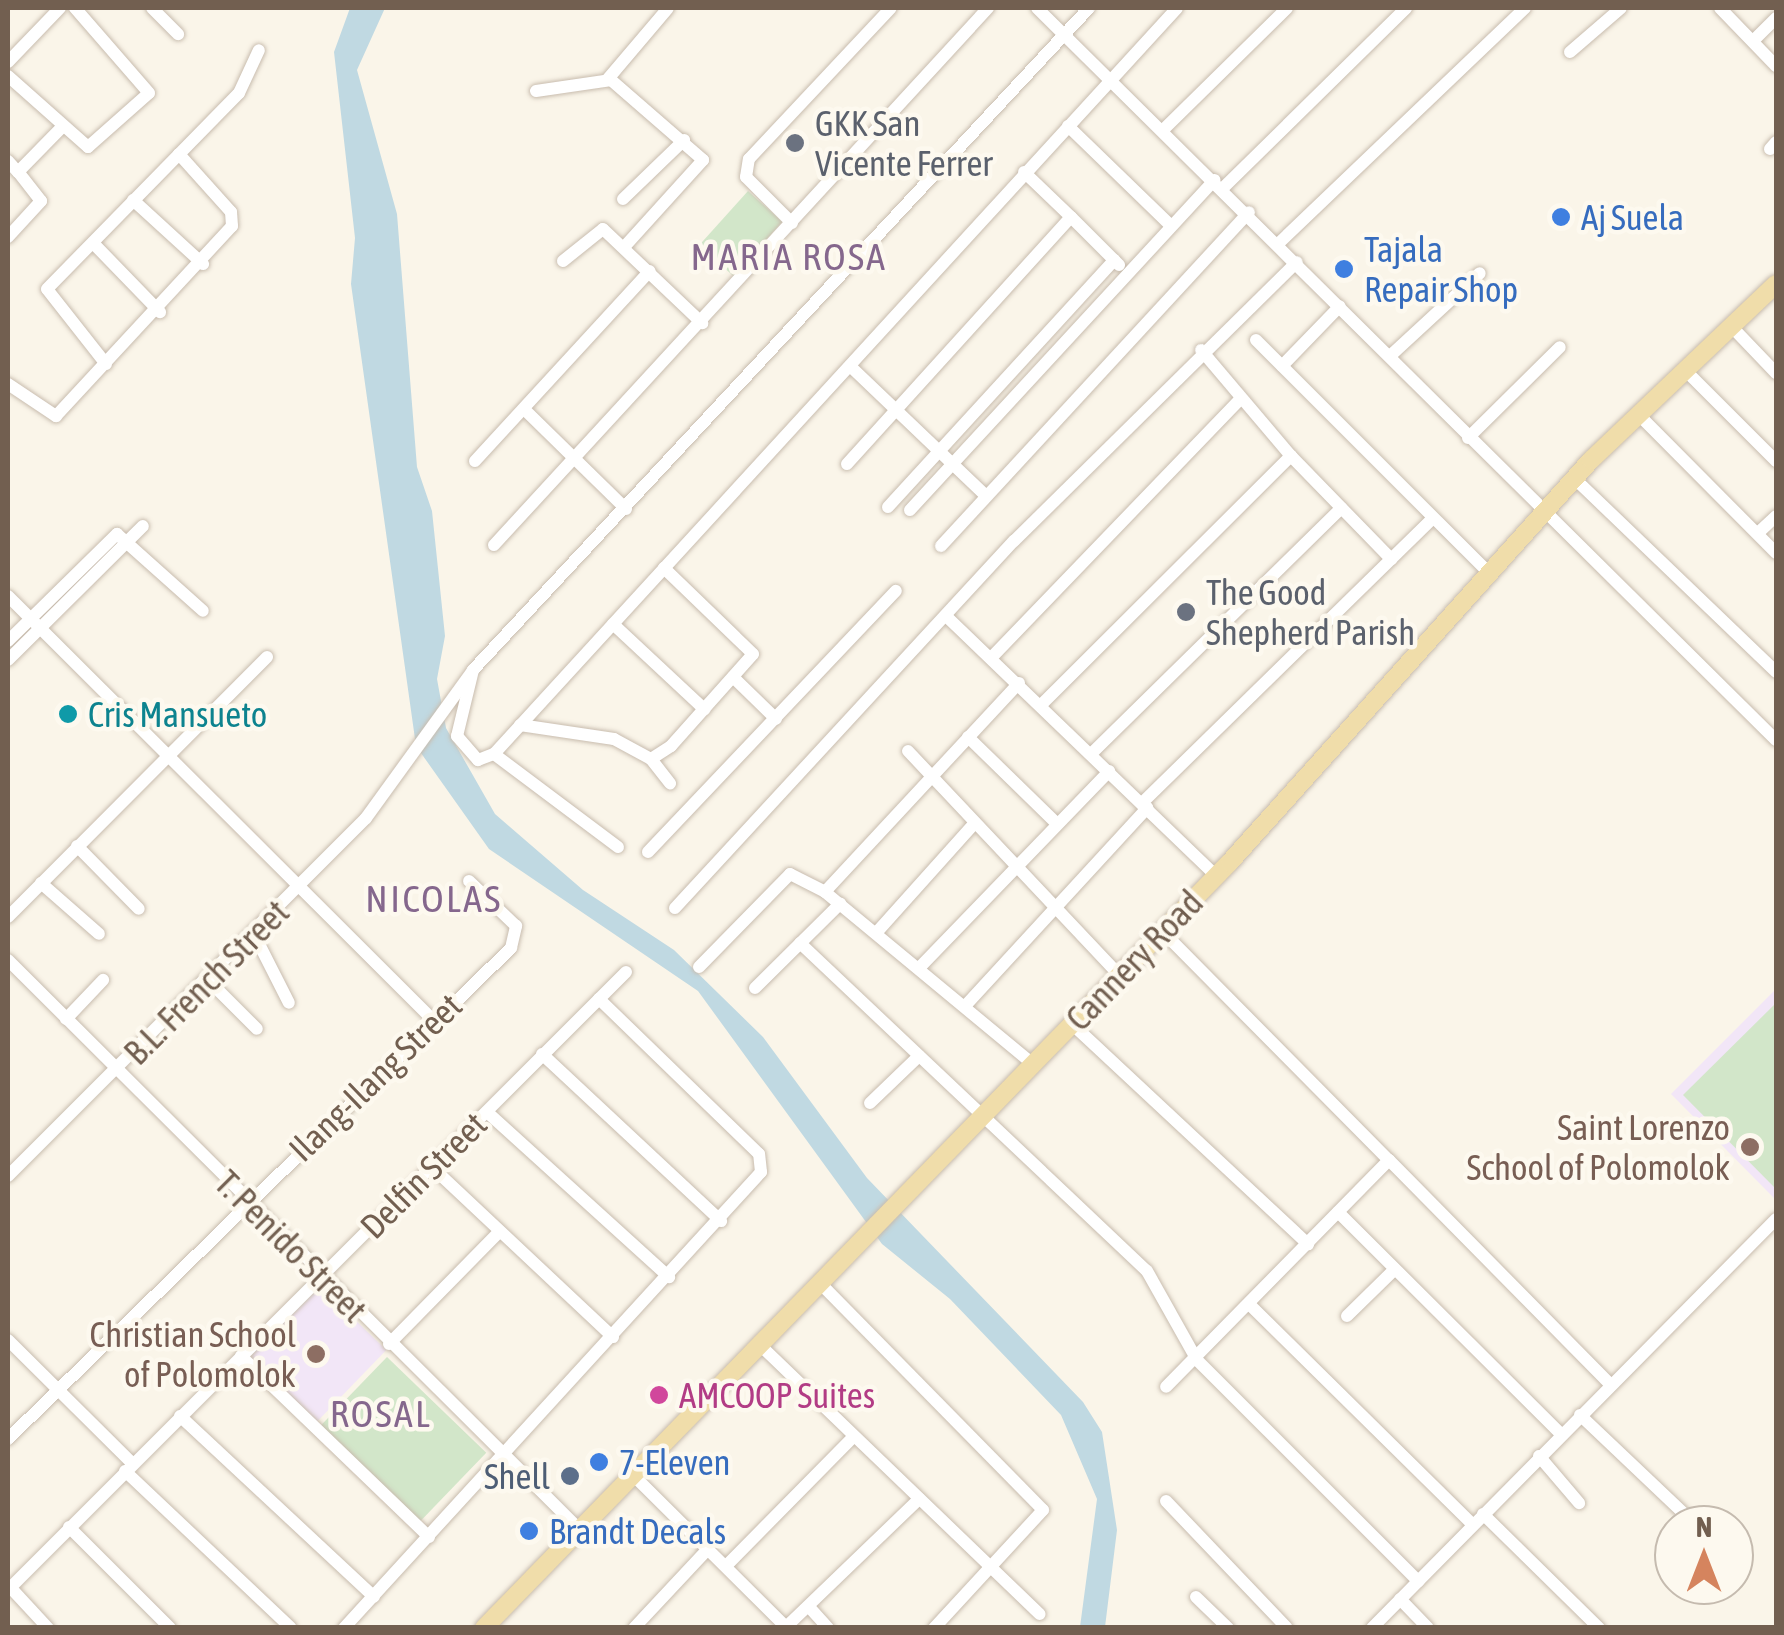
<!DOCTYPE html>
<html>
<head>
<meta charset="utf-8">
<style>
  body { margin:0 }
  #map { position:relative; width:1784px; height:1635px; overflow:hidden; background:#faf5e9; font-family:"Asap Condensed",sans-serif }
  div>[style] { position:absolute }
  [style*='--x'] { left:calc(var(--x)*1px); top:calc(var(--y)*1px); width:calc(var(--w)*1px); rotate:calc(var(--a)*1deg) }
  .education>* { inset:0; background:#f2e6f7; transform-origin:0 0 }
  .green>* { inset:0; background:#d2e6c9; transform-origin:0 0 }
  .water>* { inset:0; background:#c0d9e2 }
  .roads { filter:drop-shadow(0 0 2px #c8bcae) drop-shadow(0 0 2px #c8bcae) }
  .minor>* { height:12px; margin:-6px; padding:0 6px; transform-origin:6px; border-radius:6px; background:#fff }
  .major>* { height:18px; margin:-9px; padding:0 9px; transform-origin:9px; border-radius:9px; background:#f0ddaa }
  .dots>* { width:28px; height:28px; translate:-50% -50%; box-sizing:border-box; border:5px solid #fdf9ef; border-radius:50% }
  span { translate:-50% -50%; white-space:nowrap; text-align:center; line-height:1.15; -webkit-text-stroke:9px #fdf9ef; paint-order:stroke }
  .worship-label { font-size:35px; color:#5b616d }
  .left { translate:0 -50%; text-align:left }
  .shop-label { font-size:35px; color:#366cbe }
  .culture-label { font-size:35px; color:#0d838f }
  .street-label { font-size:35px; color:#725f50 }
  .education-label { font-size:35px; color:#785e54 }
  .right { translate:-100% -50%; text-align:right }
  .hotel-label { font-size:35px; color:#b23c85 }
  .service-label { font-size:35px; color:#4e5e75 }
  .neighbourhood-label { font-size:38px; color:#85678d; letter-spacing:2.5px }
  .frame { position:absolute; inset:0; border:10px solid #725f50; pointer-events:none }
  .north { position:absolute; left:1654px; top:1505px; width:100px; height:100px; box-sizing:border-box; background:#fdf9ef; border:2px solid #c5bbaf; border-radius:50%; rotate:0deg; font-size:28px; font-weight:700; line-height:40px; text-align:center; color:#725f50 }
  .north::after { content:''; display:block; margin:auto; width:35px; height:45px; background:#d5845e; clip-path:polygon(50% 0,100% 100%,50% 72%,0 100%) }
</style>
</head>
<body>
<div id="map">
  <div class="education">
    <i style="clip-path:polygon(1776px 989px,1776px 1200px,1671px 1094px)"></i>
    <i style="left:318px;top:1284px;width:95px;height:103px;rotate:44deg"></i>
  </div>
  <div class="green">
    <i style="left:748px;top:191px;width:46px;height:73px;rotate:42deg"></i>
    <i style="clip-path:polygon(1776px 1003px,1776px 1189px,1683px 1095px)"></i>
    <i style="left:387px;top:1357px;width:138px;height:96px;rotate:44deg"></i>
  </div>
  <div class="water">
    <i style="clip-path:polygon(350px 8px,385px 8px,357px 70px,397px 214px,417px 467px,432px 511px,445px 636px,437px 679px,446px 728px,495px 814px,583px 890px,674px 950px,763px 1037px,867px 1178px,1083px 1402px,1102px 1432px,1117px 1530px,1105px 1627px,1080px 1627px,1097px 1499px,1061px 1415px,950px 1299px,882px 1244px,698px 991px,489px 849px,416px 746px,351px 284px,355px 238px,334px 52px)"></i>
  </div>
  <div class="roads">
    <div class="minor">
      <i style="--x:152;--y:8;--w:37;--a:45"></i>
      <i style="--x:1037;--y:8;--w:1040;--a:44.73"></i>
      <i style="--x:1720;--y:8;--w:81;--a:46"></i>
      <i style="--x:1753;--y:41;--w:33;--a:-45"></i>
      <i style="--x:1570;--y:52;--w:67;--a:-40.8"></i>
      <i style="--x:8;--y:62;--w:75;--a:-46.1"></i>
      <i style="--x:8;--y:76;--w:107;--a:41.6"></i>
      <i style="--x:88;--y:147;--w:81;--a:-41.5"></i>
      <i style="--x:149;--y:93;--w:113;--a:-131"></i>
      <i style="--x:607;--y:80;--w:94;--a:-49.7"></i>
      <i style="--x:536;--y:91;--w:76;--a:-8.3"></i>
      <i style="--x:611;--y:80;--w:122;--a:41"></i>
      <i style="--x:703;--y:160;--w:116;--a:132.2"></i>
      <i style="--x:1068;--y:126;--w:141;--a:44.1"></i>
      <i style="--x:1163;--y:130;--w:174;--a:-44.5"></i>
      <i style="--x:1770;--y:149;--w:9;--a:-49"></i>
      <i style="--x:8;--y:161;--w:15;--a:48"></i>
      <i style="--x:18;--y:172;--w:63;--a:-45.6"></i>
      <i style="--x:1223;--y:188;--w:257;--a:-44.5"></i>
      <i style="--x:623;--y:199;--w:85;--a:-44"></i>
      <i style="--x:133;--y:200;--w:95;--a:42.4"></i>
      <i style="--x:1071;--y:217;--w:68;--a:45"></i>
      <i style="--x:792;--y:223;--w:65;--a:-135"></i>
      <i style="--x:746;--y:177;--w:18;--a:-81"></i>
      <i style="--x:749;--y:159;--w:207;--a:-46.8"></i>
      <i style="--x:8;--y:237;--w:49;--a:-47.5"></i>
      <i style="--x:41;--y:201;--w:37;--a:-128"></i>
      <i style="--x:1279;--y:243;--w:340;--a:-43.7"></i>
      <i style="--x:94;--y:244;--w:95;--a:45.9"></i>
      <i style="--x:563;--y:261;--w:51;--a:-38.7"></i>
      <i style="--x:603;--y:229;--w:137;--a:43.5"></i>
      <i style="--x:1732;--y:327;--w:64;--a:46.3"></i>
      <i style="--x:1256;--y:340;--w:330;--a:45"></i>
      <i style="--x:1390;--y:356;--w:122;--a:-42.7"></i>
      <i style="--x:106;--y:364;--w:95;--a:-128.2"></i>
      <i style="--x:47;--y:289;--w:274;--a:-45.6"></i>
      <i style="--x:239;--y:93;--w:47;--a:-65.1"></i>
      <i style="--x:850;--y:366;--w:187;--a:43.7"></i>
      <i style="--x:1282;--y:366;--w:83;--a:-46"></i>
      <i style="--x:1685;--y:370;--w:129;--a:45"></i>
      <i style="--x:8;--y:384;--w:58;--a:33.7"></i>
      <i style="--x:56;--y:416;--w:259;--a:-47.2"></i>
      <i style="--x:232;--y:226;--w:14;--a:-94"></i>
      <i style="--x:231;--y:212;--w:78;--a:-131.9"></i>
      <i style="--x:526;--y:411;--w:140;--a:44.4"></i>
      <i style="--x:1638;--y:414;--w:196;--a:45.2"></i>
      <i style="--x:1468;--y:438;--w:129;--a:-44.7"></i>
      <i style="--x:1291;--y:456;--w:144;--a:45.8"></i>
      <i style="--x:475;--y:461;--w:258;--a:-47.4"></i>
      <i style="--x:847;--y:464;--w:333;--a:-47.8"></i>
      <i style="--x:1071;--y:217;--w:65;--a:-136.2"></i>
      <i style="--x:1574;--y:478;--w:280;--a:43.8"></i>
      <i style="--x:888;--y:507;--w:335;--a:-47.5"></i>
      <i style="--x:910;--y:510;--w:449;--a:-47.3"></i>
      <i style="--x:1758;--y:533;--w:25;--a:-43"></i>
      <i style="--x:494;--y:545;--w:730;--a:-47.39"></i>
      <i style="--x:941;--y:546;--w:454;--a:-47.3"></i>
      <i style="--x:8;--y:596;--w:599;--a:44.93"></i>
      <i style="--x:946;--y:616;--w:375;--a:43.9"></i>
      <i style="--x:613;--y:624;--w:125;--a:43"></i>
      <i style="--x:8;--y:641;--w:153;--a:-44.5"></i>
      <i style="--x:117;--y:534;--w:115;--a:41.8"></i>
      <i style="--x:991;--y:658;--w:358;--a:-46.1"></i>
      <i style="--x:8;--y:660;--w:190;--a:-44.8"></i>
      <i style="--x:473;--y:670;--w:68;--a:103.6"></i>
      <i style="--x:457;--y:736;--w:32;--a:49"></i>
      <i style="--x:478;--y:760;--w:17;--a:-21"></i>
      <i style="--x:494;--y:754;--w:1011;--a:-47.52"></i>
      <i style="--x:733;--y:677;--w:60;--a:44.3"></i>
      <i style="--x:1019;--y:683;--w:285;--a:132.9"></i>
      <i style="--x:825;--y:892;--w:268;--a:39.6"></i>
      <i style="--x:1041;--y:705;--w:353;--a:-44.9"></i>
      <i style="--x:1291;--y:456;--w:139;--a:-130.3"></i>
      <i style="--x:520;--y:725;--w:95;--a:8.5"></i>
      <i style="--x:614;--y:739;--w:42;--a:28.4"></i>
      <i style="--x:651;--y:759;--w:24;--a:-33"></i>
      <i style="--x:671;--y:746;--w:123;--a:-48.3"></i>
      <i style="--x:753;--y:654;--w:124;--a:-136"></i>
      <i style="--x:968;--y:737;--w:123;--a:44.3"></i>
      <i style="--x:908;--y:751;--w:306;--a:46.7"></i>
      <i style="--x:494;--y:754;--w:155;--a:36.9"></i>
      <i style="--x:1091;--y:754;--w:351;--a:-44.5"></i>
      <i style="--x:651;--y:759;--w:31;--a:52"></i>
      <i style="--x:1142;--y:803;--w:407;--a:-44.4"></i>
      <i style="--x:77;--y:846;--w:88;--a:45.5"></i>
      <i style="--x:648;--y:852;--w:360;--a:-46.5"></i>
      <i style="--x:41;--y:883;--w:77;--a:41.3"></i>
      <i style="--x:675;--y:908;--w:500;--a:-47.3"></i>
      <i style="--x:1014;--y:541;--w:397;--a:-44.6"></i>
      <i style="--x:8;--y:917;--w:367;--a:-45.1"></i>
      <i style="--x:1162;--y:931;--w:322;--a:45.3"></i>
      <i style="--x:1389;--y:1160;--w:318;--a:134.5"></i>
      <i style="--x:877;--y:932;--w:145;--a:-48.1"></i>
      <i style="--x:254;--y:934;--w:77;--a:63.1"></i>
      <i style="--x:800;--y:943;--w:477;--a:43.4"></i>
      <i style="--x:1147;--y:1271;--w:102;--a:60.7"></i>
      <i style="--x:1197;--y:1360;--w:313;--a:45"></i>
      <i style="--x:8;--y:960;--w:805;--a:44.9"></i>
      <i style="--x:921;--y:966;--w:271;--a:-46"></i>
      <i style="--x:699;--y:967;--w:130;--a:-45.6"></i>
      <i style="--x:790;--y:874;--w:39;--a:27"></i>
      <i style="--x:208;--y:980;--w:69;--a:45"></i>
      <i style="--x:755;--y:988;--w:120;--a:-44.7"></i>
      <i style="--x:966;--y:1005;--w:268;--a:-47.4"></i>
      <i style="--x:66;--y:1019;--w:54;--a:-46.5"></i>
      <i style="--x:1072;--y:1024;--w:323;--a:43"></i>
      <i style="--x:542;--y:1054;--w:245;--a:43"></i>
      <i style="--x:870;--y:1103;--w:68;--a:-43.8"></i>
      <i style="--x:487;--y:1112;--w:246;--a:42.2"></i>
      <i style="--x:1389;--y:1160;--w:316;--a:45.4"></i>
      <i style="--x:433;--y:1168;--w:247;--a:43.2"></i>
      <i style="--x:8;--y:1176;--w:506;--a:-45"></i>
      <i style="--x:366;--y:818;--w:183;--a:-54.1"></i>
      <i style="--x:473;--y:670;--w:904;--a:-47.06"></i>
      <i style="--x:1338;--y:1212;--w:315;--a:44.9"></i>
      <i style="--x:820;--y:1283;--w:318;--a:45.5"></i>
      <i style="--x:1043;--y:1510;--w:161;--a:132.7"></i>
      <i style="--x:1250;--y:1305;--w:313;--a:44.6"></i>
      <i style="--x:1347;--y:1316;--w:67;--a:-44.4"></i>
      <i style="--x:8;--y:1340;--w:176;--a:44.8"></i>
      <i style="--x:389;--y:1344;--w:158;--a:-45.5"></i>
      <i style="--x:760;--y:1345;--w:388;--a:43.9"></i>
      <i style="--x:241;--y:1356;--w:261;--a:43.9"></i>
      <i style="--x:1580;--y:1415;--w:160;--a:43.5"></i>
      <i style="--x:180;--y:1416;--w:265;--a:43"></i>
      <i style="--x:8;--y:1439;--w:703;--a:-44.31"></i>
      <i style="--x:511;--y:948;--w:23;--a:-77"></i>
      <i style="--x:516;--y:926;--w:65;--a:-136.2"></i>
      <i style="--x:1539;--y:1456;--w:62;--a:49.6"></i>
      <i style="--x:125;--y:1471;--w:228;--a:43.4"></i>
      <i style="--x:632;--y:1474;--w:217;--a:44.8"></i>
      <i style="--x:786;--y:1627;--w:185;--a:-43.9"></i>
      <i style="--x:1166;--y:1501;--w:175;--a:46.4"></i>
      <i style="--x:1483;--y:1514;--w:163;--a:44.5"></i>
      <i style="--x:69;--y:1527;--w:143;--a:45"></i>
      <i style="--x:1734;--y:1561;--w:1;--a:45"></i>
      <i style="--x:726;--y:1566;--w:182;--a:-45.4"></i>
      <i style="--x:10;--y:1587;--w:56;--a:47.2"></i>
      <i style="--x:8;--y:1590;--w:874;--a:-45"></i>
      <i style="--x:1196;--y:1597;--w:45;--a:44.1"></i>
      <i style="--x:1400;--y:1599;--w:40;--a:46"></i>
      <i style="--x:810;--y:1608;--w:27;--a:48"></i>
      <i style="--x:344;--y:1628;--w:618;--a:-47.56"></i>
      <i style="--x:761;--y:1172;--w:18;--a:-96"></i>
      <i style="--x:759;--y:1154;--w:223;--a:-135.9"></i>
      <i style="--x:634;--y:1628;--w:108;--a:-46.9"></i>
      <i style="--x:1372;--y:1628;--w:575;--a:-45.35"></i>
    </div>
    <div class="major">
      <i style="--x:484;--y:1628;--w:1069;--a:-45.76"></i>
      <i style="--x:1230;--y:862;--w:540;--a:-48.08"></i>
      <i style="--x:1591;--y:460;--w:255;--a:-43.6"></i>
    </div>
  </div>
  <div class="dots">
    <i style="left:795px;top:143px;background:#6b7280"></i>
    <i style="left:1561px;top:217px;background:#3f7fe0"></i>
    <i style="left:1344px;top:269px;background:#3f7fe0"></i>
    <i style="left:1186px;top:612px;background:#6b7280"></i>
    <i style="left:68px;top:714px;background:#0f9aa8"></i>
    <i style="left:1750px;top:1147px;background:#8d6e63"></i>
    <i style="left:316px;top:1354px;background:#8d6e63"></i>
    <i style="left:659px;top:1395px;background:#d1479c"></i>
    <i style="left:599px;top:1462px;background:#3f7fe0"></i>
    <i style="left:570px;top:1476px;background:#5c6f8a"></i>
    <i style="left:529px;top:1531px;background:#3f7fe0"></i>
  </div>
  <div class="worship-label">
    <span class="left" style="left:815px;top:143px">GKK San<br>Vicente Ferrer</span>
    <span class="left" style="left:1206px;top:612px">The Good<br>Shepherd Parish</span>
  </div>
  <div class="shop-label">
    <span class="left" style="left:1581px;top:217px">Aj Suela</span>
    <span class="left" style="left:1364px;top:269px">Tajala<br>Repair Shop</span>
    <span class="left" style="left:619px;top:1462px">7-Eleven</span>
    <span class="left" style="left:549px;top:1531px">Brandt Decals</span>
  </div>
  <div class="culture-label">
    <span class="left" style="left:88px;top:714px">Cris Mansueto</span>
  </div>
  <div class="street-label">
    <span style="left:1134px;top:960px;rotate:-46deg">Cannery Road</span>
    <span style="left:206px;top:982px;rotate:-45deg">B.L. French Street</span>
    <span style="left:375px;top:1077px;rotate:-44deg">Ilang-Ilang Street</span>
    <span style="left:423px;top:1175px;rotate:-45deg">Delfin Street</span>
    <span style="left:291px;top:1246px;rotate:45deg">T. Penido Street</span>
  </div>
  <div class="education-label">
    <span class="right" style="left:1730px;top:1147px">Saint Lorenzo<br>School of Polomolok</span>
    <span class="right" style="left:296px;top:1354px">Christian School<br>of Polomolok</span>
  </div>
  <div class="hotel-label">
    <span class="left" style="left:679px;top:1395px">AMCOOP Suites</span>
  </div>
  <div class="service-label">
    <span class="right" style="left:550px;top:1476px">Shell</span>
  </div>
  <div class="neighbourhood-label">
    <span style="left:789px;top:257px">MARIA ROSA</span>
    <span style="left:434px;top:899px">NICOLAS</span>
    <span style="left:381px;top:1414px">ROSAL</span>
  </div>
  <div class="frame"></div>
  <div class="north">N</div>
</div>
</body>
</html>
